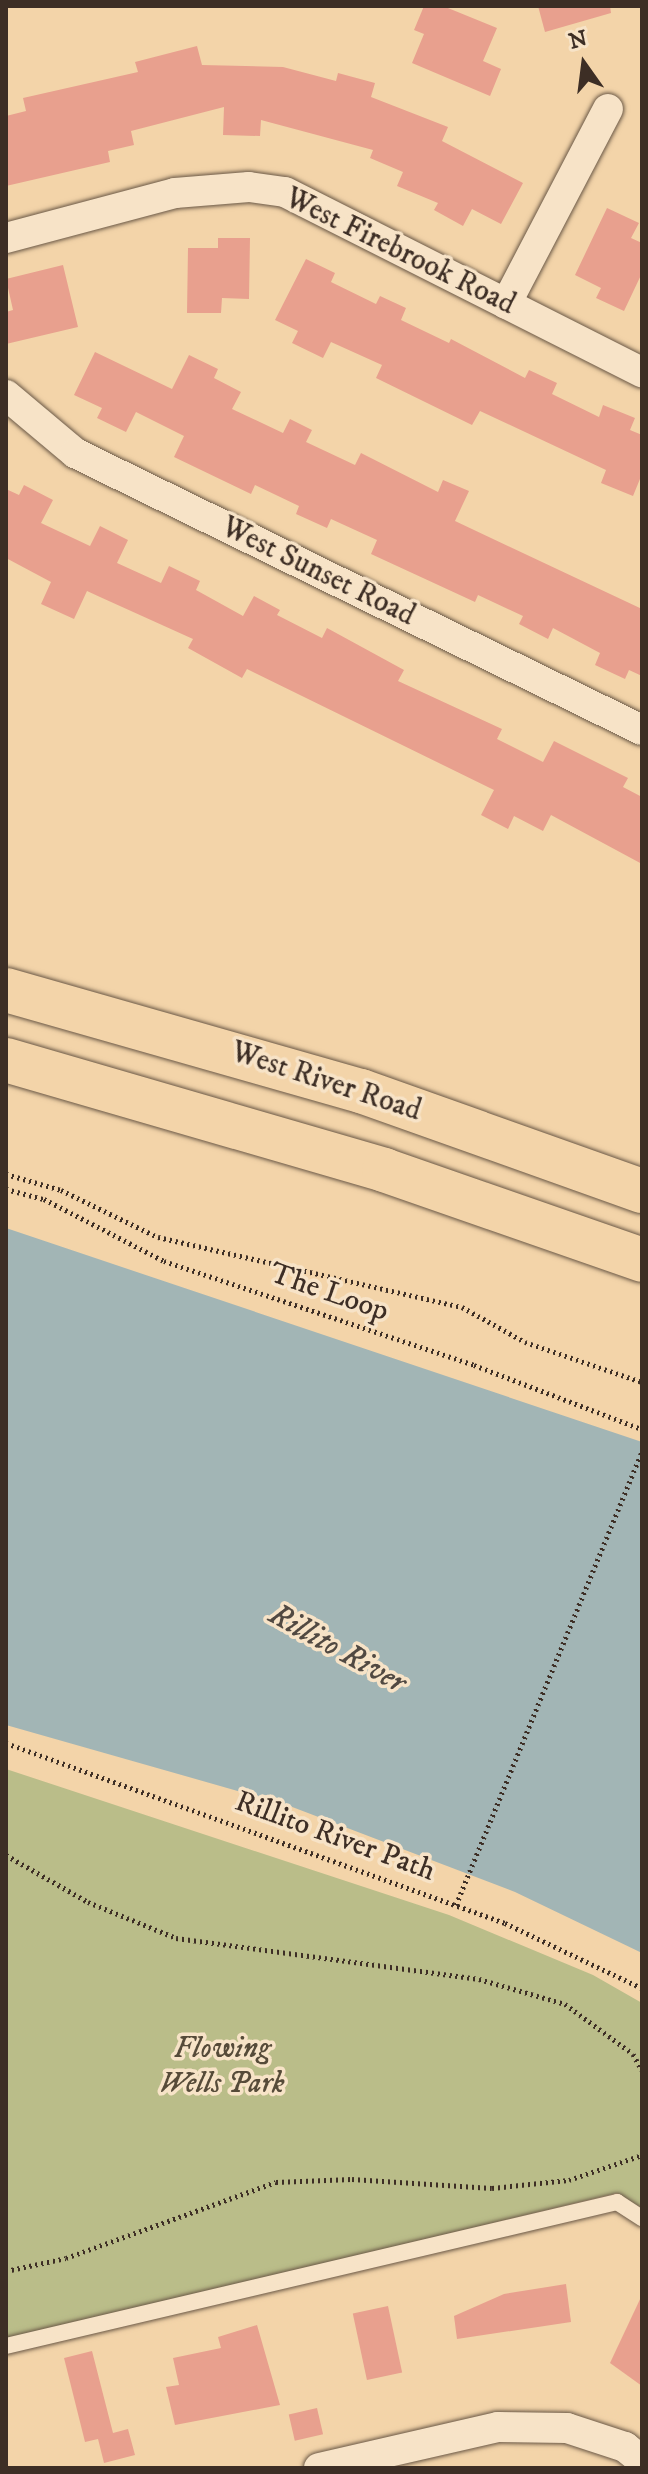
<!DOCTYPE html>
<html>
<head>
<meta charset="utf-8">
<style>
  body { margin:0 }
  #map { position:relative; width:648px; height:2474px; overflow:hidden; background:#f3d4a9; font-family:"IM FELL DW Pica",serif }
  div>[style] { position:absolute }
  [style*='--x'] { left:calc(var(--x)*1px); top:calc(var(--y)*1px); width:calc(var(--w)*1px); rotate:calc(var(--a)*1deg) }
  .green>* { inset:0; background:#babd89 }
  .water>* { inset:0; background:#a2b5b5 }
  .building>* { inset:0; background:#e8a08e; transform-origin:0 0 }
  .path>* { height:5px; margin-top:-2.5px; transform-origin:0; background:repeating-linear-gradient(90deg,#3d2e25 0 2px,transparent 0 6px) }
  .roads { filter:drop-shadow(0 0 2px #6a5846) drop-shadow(0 0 2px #6a5846) }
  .service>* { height:16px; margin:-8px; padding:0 8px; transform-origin:8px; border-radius:8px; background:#f7e3c7 }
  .minor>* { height:30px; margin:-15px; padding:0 15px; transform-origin:15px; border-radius:15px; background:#f7e3c7 }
  .primary>* { height:44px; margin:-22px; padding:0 22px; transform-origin:22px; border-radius:22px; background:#f3d4a9 }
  span { translate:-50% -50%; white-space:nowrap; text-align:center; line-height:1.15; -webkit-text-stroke:7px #f7e3c7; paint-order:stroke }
  .street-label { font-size:30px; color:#3d2e25 }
  .park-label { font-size:30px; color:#564b39; font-style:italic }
  .water-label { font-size:32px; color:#514942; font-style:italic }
  .frame { position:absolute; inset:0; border:8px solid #3d2e25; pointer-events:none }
  .north { position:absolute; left:544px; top:24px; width:80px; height:80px; -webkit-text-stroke:6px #f7e3c7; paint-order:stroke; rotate:346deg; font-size:22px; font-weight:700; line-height:32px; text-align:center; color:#3d2e25 }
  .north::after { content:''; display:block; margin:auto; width:28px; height:36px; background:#3d2e25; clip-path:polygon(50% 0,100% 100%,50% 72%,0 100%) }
</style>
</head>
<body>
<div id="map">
  <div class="green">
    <i style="clip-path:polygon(6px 1769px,449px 1915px,593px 1975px,642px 2003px,642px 2208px,617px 2193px,6px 2340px)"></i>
  </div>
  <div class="water">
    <i style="clip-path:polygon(6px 1228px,642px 1442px,642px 1953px,515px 1892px,287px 1805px,6px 1725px)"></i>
  </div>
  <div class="building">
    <i style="clip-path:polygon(424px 6px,443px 6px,497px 28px,483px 61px,501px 69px,490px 96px,412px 63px,424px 34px,414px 30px)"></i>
    <i style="clip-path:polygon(538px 6px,610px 6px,611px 13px,545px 32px)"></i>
    <i style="clip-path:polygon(197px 46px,202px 65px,283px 67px,336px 81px,338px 73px,375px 83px,371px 97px,448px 127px,442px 141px,523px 183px,501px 224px,472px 209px,463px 226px,434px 210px,438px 203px,397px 186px,403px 172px,370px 158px,373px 150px,261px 120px,260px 136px,223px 135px,224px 107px,131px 131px,134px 145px,108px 151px,110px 162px,6px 186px,6px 116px,26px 111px,23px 98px,138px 72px,135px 62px)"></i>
    <i style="clip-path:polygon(607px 208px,639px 223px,631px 238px,642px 243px,642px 273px,624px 311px,596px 298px,601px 288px,575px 275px)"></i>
    <i style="clip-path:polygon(218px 238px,250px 238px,249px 299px,222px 298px,221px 313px,187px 313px,188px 248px,218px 248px)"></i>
    <i style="clip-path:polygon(306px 259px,335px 273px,331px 282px,376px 304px,380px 296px,406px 308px,401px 320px,449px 343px,451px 339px,525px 378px,529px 370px,557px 383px,552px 394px,599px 417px,603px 405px,635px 418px,630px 430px,642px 435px,642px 474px,633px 496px,601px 483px,606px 470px,480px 411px,472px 425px,376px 378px,382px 365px,331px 342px,323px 358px,292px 343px,298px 331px,275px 320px)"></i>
    <i style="clip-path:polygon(63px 265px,78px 327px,6px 344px,6px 312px,13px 310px,6px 279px)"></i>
    <i style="clip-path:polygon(95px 352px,172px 389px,189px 355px,218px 369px,214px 378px,241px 392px,232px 409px,283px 433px,290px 419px,312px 430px,306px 442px,355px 465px,361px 453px,438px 492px,443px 480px,469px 491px,455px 521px,642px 609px,642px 676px,629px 670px,625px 679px,595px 665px,600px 653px,553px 628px,548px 639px,519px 624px,523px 616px,478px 595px,475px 602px,371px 554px,377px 540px,331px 519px,327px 528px,296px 514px,299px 506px,255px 485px,251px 494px,174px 457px,184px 436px,136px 412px,126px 432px,97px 418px,102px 408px,74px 395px)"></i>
    <i style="clip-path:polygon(24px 485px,53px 500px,41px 523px,90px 546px,100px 526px,128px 540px,117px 563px,161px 583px,169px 566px,200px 581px,196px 590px,243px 616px,254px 596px,280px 610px,277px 615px,322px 638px,327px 628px,404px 670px,398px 681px,502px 729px,497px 739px,543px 762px,554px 741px,628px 778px,623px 787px,642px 797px,642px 864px,551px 815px,543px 831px,514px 816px,508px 829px,481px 815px,494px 790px,247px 669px,242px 678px,188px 648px,193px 639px,100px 597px,87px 591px,74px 619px,41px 604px,51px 582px,6px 558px,6px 489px,19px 495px)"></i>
    <i style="clip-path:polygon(566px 2284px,571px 2322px,457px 2339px,454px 2316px,504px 2294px)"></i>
    <i style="clip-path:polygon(642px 2295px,642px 2386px,610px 2363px)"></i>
    <i style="left:388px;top:2306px;width:68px;height:36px;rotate:78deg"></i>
    <i style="clip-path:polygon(257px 2325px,280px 2405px,175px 2425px,166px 2387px,179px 2385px,173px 2358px,221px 2348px,218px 2337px)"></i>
    <i style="clip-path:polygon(92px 2351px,113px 2433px,128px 2429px,135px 2455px,104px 2463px,98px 2439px,85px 2442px,64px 2358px)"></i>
    <i style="left:317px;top:2408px;width:27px;height:29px;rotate:77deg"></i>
  </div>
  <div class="path">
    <i style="--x:6;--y:1174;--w:57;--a:16.2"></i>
    <i style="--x:61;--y:1190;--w:108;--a:25.9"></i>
    <i style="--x:158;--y:1237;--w:312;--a:13"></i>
    <i style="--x:462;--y:1307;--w:72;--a:29.1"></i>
    <i style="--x:525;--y:1342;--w:124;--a:18.9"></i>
    <i style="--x:6;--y:1189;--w:39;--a:15"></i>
    <i style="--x:44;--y:1199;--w:135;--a:27.3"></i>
    <i style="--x:164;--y:1261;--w:327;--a:18.5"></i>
    <i style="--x:474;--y:1365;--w:180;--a:20.9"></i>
    <i style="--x:6;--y:1743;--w:530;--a:19.84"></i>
    <i style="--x:505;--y:1923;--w:152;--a:25.4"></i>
    <i style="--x:6;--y:1855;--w:95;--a:29.8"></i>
    <i style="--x:88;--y:1902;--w:95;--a:22.2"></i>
    <i style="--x:176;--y:1938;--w:306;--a:7.7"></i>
    <i style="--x:479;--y:1979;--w:90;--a:16.2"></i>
    <i style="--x:565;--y:2004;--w:84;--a:36.3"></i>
    <i style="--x:633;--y:2054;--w:18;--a:61"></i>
    <i style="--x:456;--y:1905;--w:490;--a:-67.7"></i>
    <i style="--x:6;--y:2271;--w:61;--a:-12.2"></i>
    <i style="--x:66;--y:2258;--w:223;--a:-19.9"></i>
    <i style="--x:276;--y:2182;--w:76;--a:-2.3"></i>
    <i style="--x:352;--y:2179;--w:140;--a:3.7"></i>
    <i style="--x:492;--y:2188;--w:77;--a:-5.9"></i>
    <i style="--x:569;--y:2180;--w:77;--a:-18.9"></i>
  </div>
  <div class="roads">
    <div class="service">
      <i style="--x:6;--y:2346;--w:628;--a:-13.26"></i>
      <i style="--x:617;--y:2202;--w:30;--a:33"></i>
    </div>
    <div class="minor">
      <i style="--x:6;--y:238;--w:175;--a:-14.9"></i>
      <i style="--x:175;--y:193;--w:74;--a:-4.6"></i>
      <i style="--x:249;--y:187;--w:36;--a:8"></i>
      <i style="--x:285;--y:192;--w:400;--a:26.8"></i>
      <i style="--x:506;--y:304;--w:220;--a:-62.4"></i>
      <i style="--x:6;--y:395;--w:90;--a:40"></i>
      <i style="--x:75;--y:453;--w:631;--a:26.04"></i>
      <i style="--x:319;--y:2468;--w:184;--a:-12.9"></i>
      <i style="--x:498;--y:2427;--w:69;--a:0.8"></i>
      <i style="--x:567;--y:2428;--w:61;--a:18.1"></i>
      <i style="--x:625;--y:2447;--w:22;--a:39"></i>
    </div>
    <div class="primary">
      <i style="--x:6;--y:990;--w:369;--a:15.9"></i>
      <i style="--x:361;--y:1091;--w:298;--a:19.6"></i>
      <i style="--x:6;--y:1060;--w:394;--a:16.2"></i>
      <i style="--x:384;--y:1170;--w:273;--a:19.2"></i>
    </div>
  </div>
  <div class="street-label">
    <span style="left:400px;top:252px;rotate:26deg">West Firebrook Road</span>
    <span style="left:318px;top:572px;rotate:26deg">West Sunset Road</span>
    <span style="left:326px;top:1082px;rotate:18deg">West River Road</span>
    <span style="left:329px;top:1293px;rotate:19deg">The Loop</span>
    <span style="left:335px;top:1837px;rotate:20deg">Rillito River Path</span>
  </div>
  <div class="park-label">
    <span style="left:222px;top:2066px">Flowing<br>Wells Park</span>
  </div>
  <div class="water-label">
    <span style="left:337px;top:1649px;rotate:29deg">Rillito River</span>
  </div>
  <div class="frame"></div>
  <div class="north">N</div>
</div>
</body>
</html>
